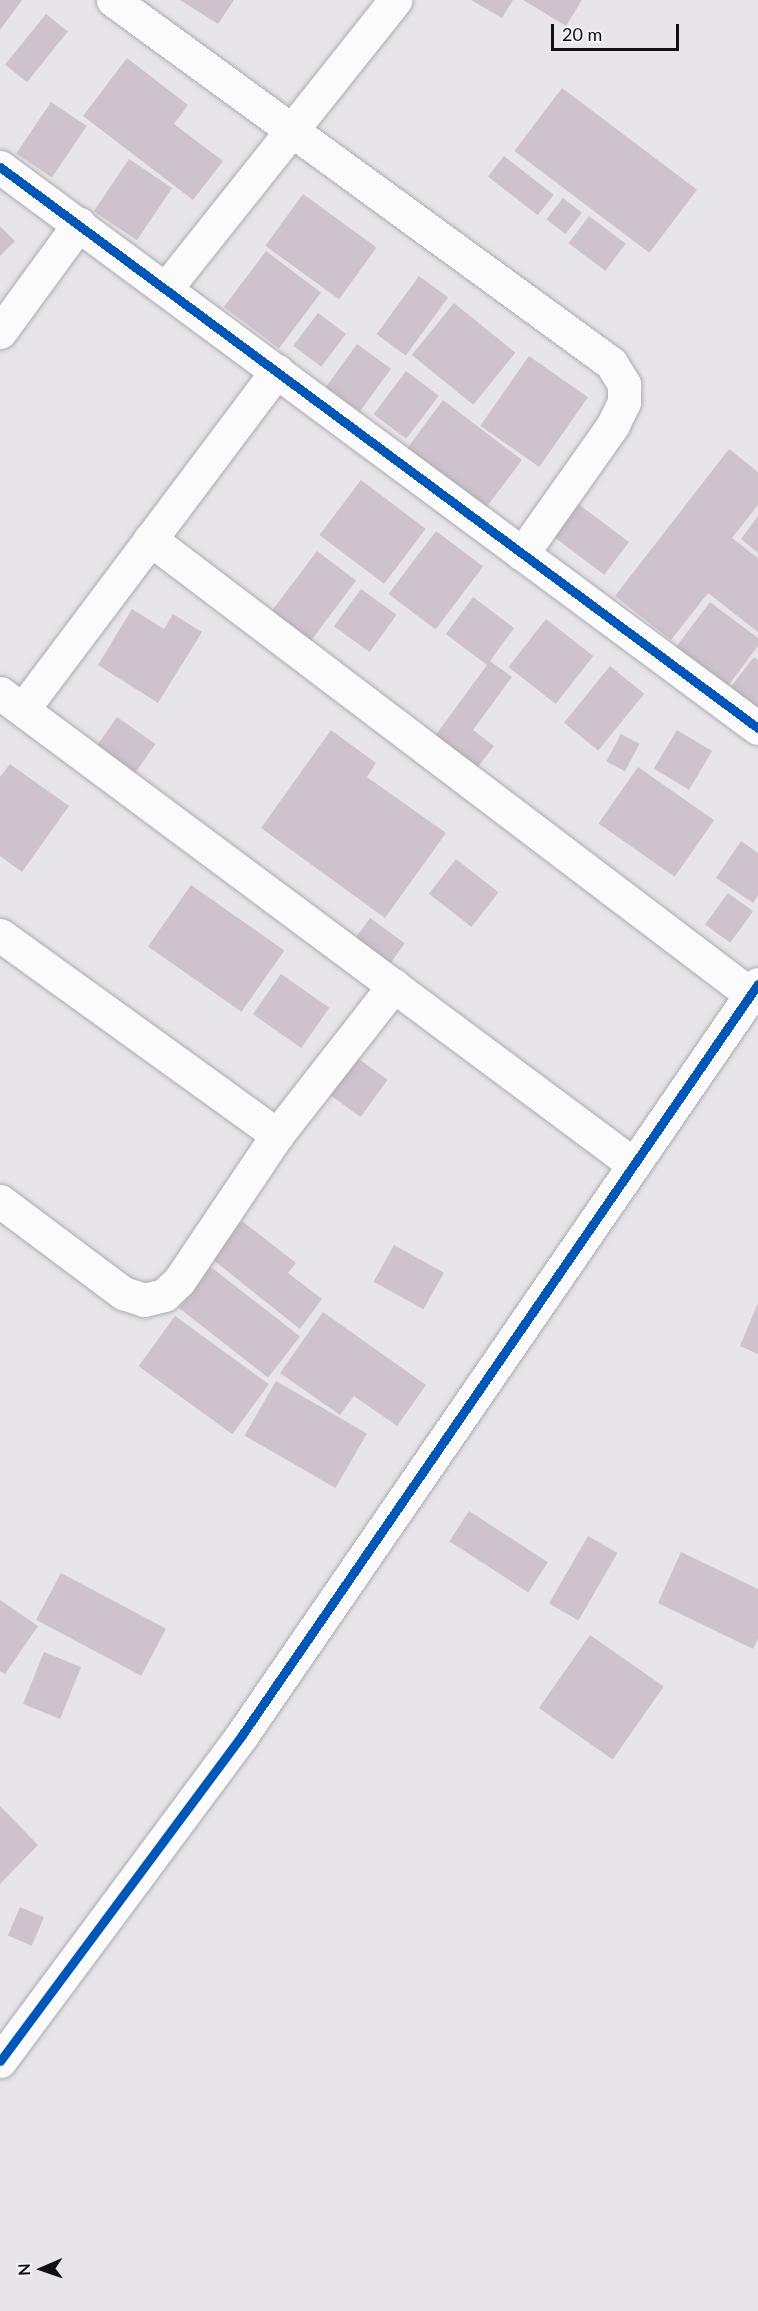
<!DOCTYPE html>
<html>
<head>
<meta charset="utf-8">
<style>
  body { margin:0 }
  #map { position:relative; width:758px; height:2311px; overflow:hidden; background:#e8e5ea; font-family:Lato,sans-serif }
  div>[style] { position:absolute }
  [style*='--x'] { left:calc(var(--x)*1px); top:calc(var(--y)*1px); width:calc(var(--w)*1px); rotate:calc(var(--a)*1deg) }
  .building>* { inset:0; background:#cec2cc; transform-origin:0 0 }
  .roads { filter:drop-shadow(0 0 2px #adabaf) drop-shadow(0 0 2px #adabaf) }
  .minor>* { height:33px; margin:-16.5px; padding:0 16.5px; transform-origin:16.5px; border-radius:16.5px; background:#fcfbfc }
  .cycleway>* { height:9px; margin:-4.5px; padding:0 4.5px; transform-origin:4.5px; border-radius:4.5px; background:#0057b8 }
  span { translate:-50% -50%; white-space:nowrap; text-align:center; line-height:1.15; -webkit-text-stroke:5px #f5f1f8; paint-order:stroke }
  .north { position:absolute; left:12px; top:2239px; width:60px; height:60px; -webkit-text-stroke:4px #f5f1f8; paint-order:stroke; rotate:268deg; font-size:16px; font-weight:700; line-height:24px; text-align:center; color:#100f11 }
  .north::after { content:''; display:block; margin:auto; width:21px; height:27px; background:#100f11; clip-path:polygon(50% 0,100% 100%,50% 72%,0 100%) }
  .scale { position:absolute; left:551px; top:24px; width:128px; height:27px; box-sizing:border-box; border:3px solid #100f11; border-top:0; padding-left:8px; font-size:18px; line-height:21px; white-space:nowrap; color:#100f11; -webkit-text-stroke:4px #f5f1f8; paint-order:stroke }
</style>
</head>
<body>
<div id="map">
  <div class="building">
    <i style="clip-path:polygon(0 0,22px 0,0 30px)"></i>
    <i style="clip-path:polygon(180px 0,234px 0,218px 24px)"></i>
    <i style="clip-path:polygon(471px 0,513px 0,502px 18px)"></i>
    <i style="clip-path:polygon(523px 0,582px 0,566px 26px)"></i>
    <i style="left:46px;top:14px;width:28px;height:65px;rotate:39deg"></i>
    <i style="clip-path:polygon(127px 58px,188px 105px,174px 124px,223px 161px,193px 200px,83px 116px)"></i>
    <i style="left:562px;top:88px;width:169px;height:79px;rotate:37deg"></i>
    <i style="left:51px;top:102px;width:43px;height:62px;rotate:34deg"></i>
    <i style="left:504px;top:156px;width:63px;height:26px;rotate:38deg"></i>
    <i style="left:129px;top:159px;width:52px;height:63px;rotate:34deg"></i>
    <i style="left:303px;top:194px;width:91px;height:64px;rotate:36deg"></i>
    <i style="left:563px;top:198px;width:24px;height:27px;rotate:38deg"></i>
    <i style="left:589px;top:216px;width:46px;height:34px;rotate:37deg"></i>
    <i style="clip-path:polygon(0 226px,15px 241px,0 256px)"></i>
    <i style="left:266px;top:251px;width:69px;height:70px;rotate:37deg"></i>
    <i style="left:419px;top:276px;width:36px;height:72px;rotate:36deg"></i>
    <i style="left:454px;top:303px;width:79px;height:67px;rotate:39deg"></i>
    <i style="left:318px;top:313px;width:35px;height:41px;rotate:37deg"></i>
    <i style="left:357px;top:344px;width:42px;height:53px;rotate:36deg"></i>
    <i style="left:529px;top:356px;width:72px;height:85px;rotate:35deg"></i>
    <i style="left:406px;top:371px;width:41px;height:54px;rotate:37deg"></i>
    <i style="clip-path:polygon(443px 400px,522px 460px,485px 509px,400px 458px)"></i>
    <i style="clip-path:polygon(729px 449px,758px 472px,758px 505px,732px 538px,758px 558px,758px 632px,708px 593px,671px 640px,615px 596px)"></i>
    <i style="left:361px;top:480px;width:81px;height:69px;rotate:37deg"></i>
    <i style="left:577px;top:503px;width:65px;height:41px;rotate:37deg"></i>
    <i style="clip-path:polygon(758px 516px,758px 553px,741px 539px)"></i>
    <i style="left:436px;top:531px;width:59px;height:79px;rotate:37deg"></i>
    <i style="left:317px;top:551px;width:49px;height:81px;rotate:37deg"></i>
    <i style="left:361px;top:589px;width:44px;height:46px;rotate:36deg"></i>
    <i style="clip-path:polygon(473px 597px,514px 628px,490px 661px,512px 677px,473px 730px,494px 746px,477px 768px,435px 736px,487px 665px,446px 634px)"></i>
    <i style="clip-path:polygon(710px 602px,758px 638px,758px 646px,725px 690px,673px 651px)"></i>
    <i style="clip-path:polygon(132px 609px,164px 629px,173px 614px,202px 632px,158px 703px,98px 665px)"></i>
    <i style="left:546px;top:619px;width:60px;height:61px;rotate:38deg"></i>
    <i style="clip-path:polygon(754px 657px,758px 660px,758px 708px,729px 689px)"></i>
    <i style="left:610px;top:666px;width:44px;height:73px;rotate:39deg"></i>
    <i style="left:117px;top:717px;width:47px;height:36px;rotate:35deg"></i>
    <i style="clip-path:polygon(331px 730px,376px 763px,367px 777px,446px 833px,385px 918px,261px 828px)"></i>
    <i style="left:677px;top:730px;width:41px;height:45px;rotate:31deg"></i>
    <i style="left:621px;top:734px;width:21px;height:31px;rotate:28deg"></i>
    <i style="clip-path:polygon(10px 764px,69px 806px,22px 872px,0 856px,0 777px)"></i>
    <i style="left:638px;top:767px;width:93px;height:69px;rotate:35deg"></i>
    <i style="clip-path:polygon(741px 841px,758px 853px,758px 895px,753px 903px,716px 878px)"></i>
    <i style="left:456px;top:859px;width:54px;height:44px;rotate:38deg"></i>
    <i style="left:191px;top:885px;width:114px;height:75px;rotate:35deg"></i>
    <i style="left:728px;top:893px;width:31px;height:39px;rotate:36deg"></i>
    <i style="left:370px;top:918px;width:43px;height:24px;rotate:36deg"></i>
    <i style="left:281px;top:974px;width:59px;height:49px;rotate:35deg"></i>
    <i style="left:352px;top:1054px;width:44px;height:46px;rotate:36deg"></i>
    <i style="clip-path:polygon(242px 1221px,296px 1263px,288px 1273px,322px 1299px,300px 1329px,212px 1259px)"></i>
    <i style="left:394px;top:1245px;width:57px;height:42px;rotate:29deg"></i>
    <i style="left:211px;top:1267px;width:113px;height:52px;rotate:38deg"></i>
    <i style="clip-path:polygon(758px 1303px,758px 1354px,740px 1346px)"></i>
    <i style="clip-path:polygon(323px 1312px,426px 1385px,397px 1426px,354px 1396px,340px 1415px,280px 1373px)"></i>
    <i style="left:175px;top:1316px;width:116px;height:62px;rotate:36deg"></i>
    <i style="left:276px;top:1381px;width:105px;height:63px;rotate:30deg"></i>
    <i style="left:469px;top:1511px;width:94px;height:36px;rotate:33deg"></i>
    <i style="left:588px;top:1536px;width:34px;height:78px;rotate:30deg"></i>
    <i style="clip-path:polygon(681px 1552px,758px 1589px,758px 1639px,753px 1649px,658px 1603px)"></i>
    <i style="left:61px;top:1573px;width:119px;height:53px;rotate:28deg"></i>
    <i style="clip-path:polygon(0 1600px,38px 1626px,5px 1674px,0 1671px)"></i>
    <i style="left:590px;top:1635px;width:90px;height:89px;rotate:35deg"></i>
    <i style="left:44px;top:1652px;width:40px;height:56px;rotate:22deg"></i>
    <i style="clip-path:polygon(0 1806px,38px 1845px,0 1884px)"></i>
    <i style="left:20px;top:1907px;width:26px;height:31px;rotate:23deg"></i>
  </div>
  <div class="roads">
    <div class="minor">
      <i style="--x:113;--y:0;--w:616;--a:36.09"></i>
      <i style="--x:611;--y:363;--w:25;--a:58"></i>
      <i style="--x:624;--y:384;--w:18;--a:90"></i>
      <i style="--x:624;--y:402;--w:25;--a:116"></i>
      <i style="--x:613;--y:425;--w:158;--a:125.2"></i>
      <i style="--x:0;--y:167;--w:943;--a:36.51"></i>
      <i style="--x:167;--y:287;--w:367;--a:-51.5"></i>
      <i style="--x:0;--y:332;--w:134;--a:-53.8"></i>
      <i style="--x:150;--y:539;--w:753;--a:37.17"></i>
      <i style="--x:0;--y:693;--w:789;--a:36.65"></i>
      <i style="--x:23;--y:709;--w:423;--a:-53.1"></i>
      <i style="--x:0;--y:935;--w:342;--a:35.8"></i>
      <i style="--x:0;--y:1201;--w:154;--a:36.8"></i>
      <i style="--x:123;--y:1293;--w:22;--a:18"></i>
      <i style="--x:144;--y:1300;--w:21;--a:-14"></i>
      <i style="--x:164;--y:1295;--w:21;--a:-43"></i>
      <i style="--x:179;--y:1281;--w:176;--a:-56.1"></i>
      <i style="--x:277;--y:1135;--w:190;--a:-52"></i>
      <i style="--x:0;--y:2061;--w:406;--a:-53.4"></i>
      <i style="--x:242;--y:1735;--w:911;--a:-55.51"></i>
    </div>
  </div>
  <div class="cycleway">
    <i style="--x:0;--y:167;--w:943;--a:36.51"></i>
    <i style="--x:0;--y:2061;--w:406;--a:-53.4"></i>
    <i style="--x:242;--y:1735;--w:911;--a:-55.51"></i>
  </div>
  <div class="north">N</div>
  <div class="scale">20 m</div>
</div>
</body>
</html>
